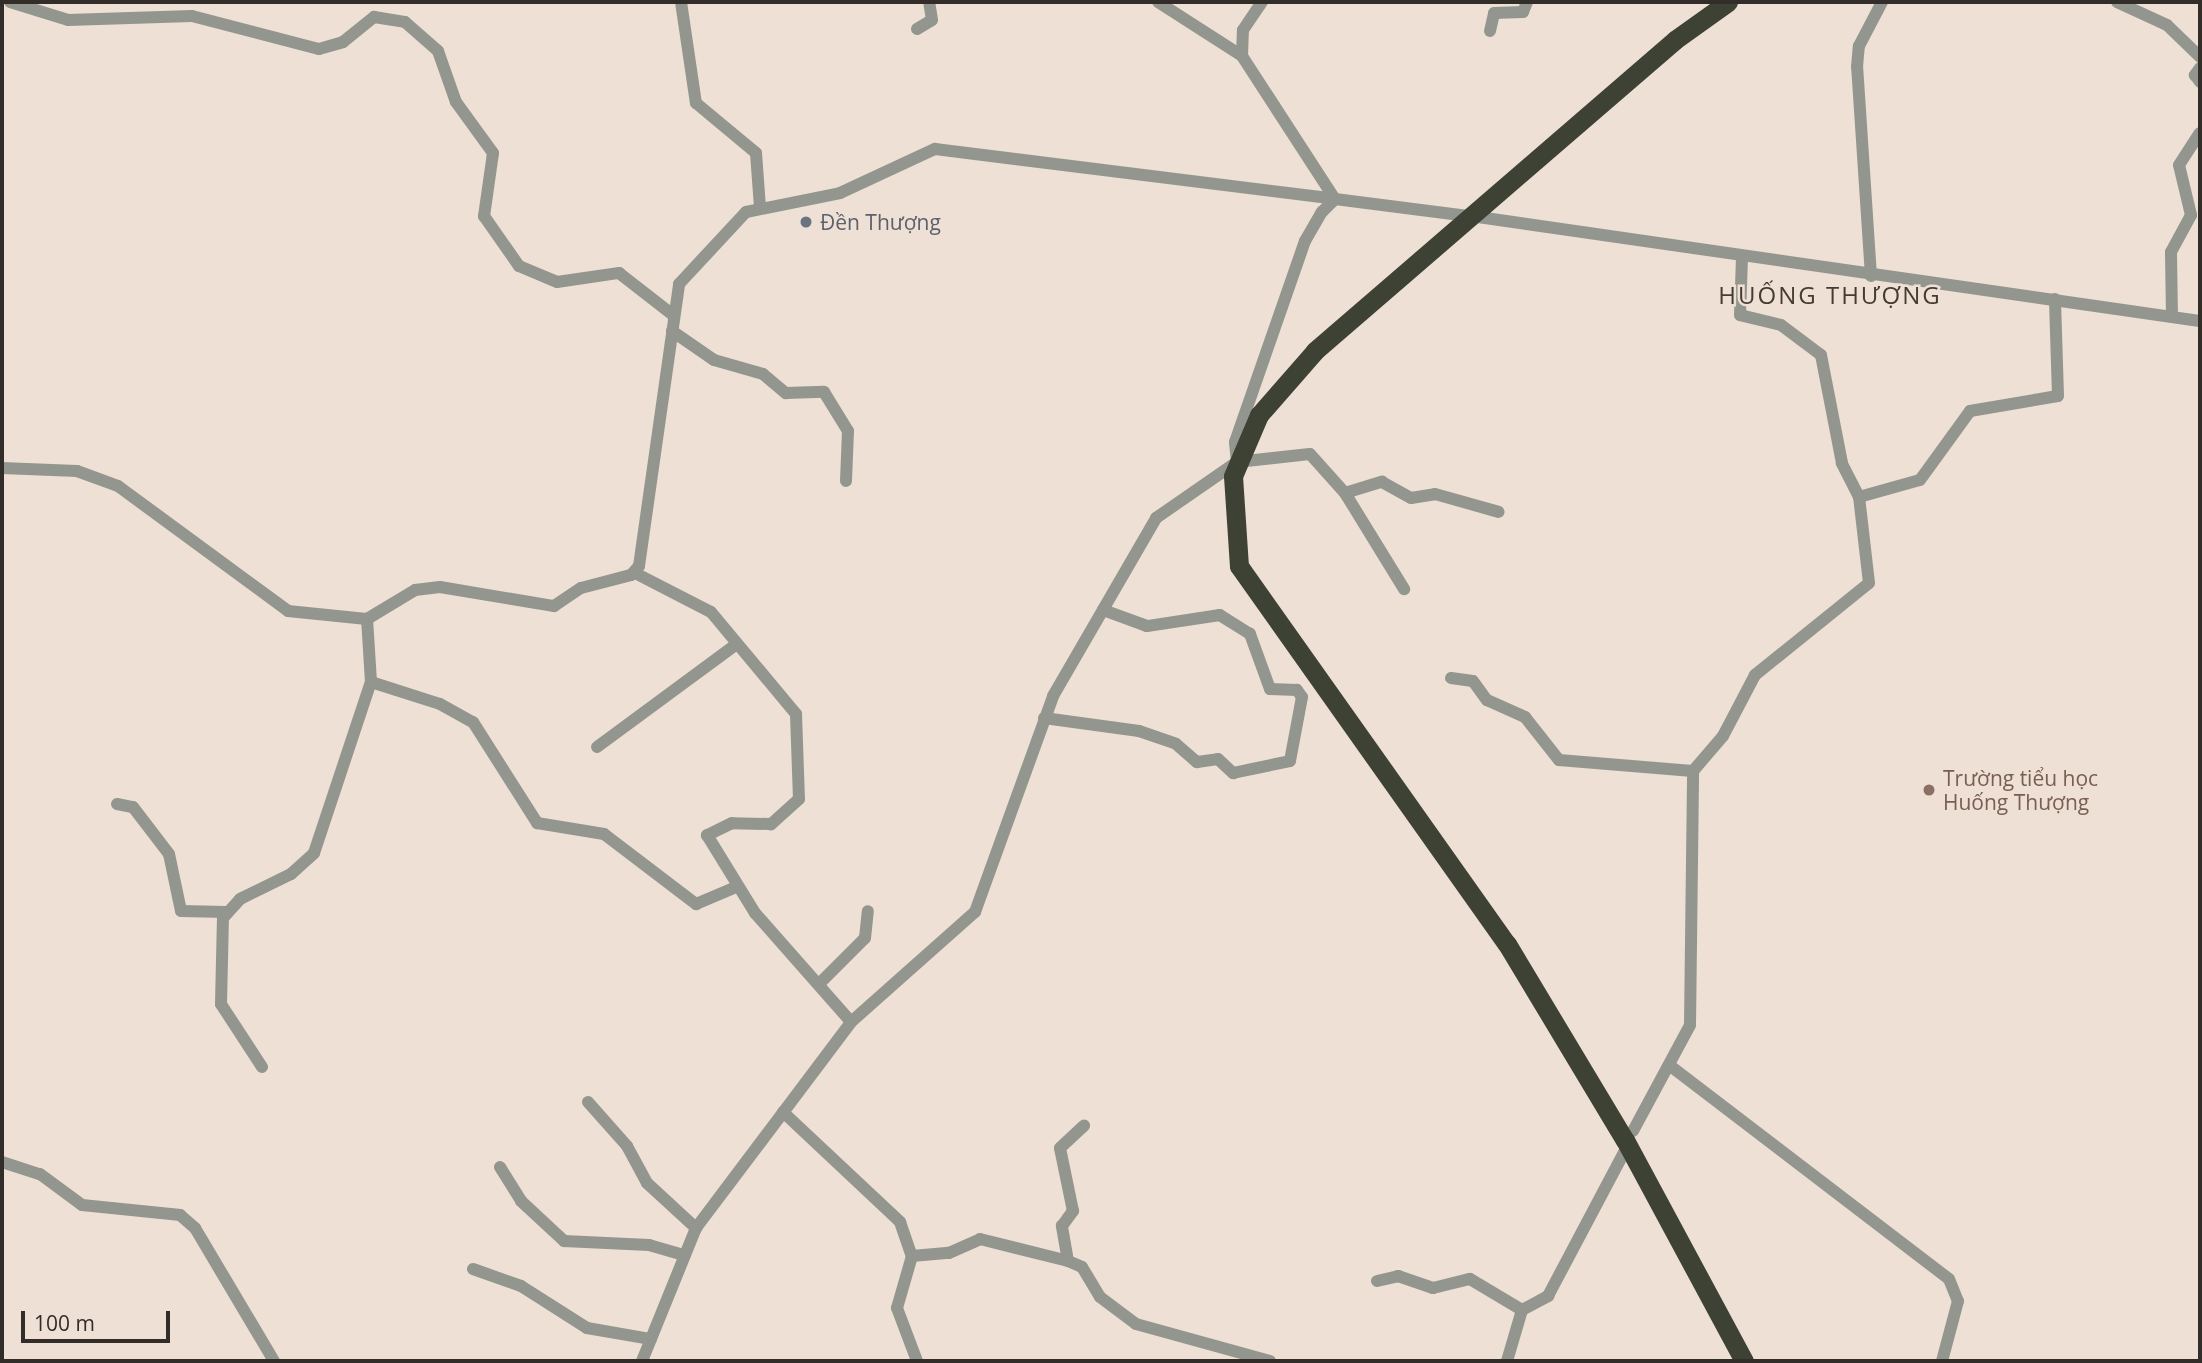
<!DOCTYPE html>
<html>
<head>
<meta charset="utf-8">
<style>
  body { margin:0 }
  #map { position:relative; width:2202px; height:1363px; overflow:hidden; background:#eee0d4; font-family:"Open Sans",sans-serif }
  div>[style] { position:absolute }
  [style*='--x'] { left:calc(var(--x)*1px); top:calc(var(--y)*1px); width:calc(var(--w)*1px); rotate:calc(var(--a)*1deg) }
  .minor>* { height:12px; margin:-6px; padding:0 6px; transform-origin:6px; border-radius:6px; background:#93968f }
  .highway>* { height:19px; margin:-9.5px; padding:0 9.5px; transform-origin:9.5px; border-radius:9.5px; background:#3d4235 }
  .dots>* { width:19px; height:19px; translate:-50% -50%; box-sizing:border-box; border:4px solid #eee0d4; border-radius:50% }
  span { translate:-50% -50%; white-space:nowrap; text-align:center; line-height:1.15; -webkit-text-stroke:5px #eee0d4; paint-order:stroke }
  .worship-label { font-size:21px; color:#5b616d }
  .left { translate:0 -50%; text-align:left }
  .education-label { font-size:21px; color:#785e54 }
  .quarter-label { font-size:24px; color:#463b32; letter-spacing:2px }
  .frame { position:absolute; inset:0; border:4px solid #322d28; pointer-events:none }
  .scale { position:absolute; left:21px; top:1311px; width:149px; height:32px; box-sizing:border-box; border:4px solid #322d28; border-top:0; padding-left:9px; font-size:21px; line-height:24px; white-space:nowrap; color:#322d28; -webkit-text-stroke:5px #eee0d4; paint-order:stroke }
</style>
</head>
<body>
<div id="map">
  <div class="minor">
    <i style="--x:10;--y:2;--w:61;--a:17.2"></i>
    <i style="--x:68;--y:20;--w:124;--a:-1.8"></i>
    <i style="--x:192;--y:16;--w:131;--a:14.6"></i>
    <i style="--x:319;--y:49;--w:25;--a:-16"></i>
    <i style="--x:343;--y:42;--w:40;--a:-39"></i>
    <i style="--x:374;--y:17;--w:31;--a:9"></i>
    <i style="--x:405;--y:22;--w:44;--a:41.3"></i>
    <i style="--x:438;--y:51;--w:54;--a:70.6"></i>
    <i style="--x:456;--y:102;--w:63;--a:54"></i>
    <i style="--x:493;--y:153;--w:64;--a:98.1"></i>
    <i style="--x:484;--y:216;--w:61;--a:55"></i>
    <i style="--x:519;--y:266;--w:41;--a:22.8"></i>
    <i style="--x:557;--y:282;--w:63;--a:-8.3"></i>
    <i style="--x:619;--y:273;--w:68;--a:37.9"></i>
    <i style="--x:681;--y:2;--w:102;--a:81.6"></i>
    <i style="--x:696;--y:103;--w:78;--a:39.8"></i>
    <i style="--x:756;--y:153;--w:55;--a:85.8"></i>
    <i style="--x:1158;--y:2;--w:100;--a:32.7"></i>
    <i style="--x:1242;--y:56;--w:171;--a:57"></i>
    <i style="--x:2117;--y:2;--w:55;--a:24.7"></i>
    <i style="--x:2167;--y:25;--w:46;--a:44.1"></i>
    <i style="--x:917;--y:29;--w:17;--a:-31"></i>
    <i style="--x:932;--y:20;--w:18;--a:-99"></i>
    <i style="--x:1490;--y:31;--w:18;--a:-77"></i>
    <i style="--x:1494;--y:13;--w:29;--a:-2"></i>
    <i style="--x:1523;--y:12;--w:11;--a:-68"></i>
    <i style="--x:1242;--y:56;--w:26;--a:-88"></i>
    <i style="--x:1243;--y:30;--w:34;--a:-56"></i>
    <i style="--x:2200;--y:68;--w:9;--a:126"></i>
    <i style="--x:2195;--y:75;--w:9;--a:54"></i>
    <i style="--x:1478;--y:217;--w:729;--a:8.2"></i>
    <i style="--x:1871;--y:276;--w:209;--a:-93.8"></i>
    <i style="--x:1857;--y:67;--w:21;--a:-85"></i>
    <i style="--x:1859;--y:46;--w:50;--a:-62.4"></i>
    <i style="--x:2172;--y:317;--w:65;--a:-90.9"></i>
    <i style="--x:2171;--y:252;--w:42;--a:-61.6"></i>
    <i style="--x:2191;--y:215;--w:51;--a:-103.5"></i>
    <i style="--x:2179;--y:165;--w:38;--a:-57"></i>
    <i style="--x:672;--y:331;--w:51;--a:34.6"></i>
    <i style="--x:714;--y:360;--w:51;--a:15.9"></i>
    <i style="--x:763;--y:374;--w:30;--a:40"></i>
    <i style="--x:786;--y:393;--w:38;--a:-2"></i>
    <i style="--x:824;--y:392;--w:46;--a:58.4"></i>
    <i style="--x:848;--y:431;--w:50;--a:92.3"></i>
    <i style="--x:1237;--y:462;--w:20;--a:-96"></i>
    <i style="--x:1235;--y:442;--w:213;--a:-70.8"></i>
    <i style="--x:1305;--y:241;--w:34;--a:-60"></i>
    <i style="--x:1322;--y:212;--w:18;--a:-45"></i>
    <i style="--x:1335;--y:199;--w:134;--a:7.3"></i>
    <i style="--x:2;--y:468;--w:75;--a:2.3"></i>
    <i style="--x:77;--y:471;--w:44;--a:20.1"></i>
    <i style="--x:118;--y:486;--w:211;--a:36.3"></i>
    <i style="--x:288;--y:611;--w:79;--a:5.8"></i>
    <i style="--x:367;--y:619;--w:56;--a:-31.1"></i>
    <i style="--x:415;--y:590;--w:25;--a:-7"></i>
    <i style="--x:440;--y:587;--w:116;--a:9.5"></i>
    <i style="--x:554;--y:606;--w:32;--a:-34"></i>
    <i style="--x:581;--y:588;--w:52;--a:-14.6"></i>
    <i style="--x:631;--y:575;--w:12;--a:-48"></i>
    <i style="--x:639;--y:566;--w:285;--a:-81.9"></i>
    <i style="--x:679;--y:284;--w:98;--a:-47.1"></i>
    <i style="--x:746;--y:212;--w:96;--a:-11.4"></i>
    <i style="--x:840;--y:193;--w:105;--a:-24.9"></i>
    <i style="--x:935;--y:149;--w:403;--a:7.1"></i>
    <i style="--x:1345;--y:493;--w:39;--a:-17"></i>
    <i style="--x:1382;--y:482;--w:33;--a:29"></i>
    <i style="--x:1411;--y:498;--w:24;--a:-9"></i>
    <i style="--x:1435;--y:494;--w:66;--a:15.7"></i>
    <i style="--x:1859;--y:497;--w:63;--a:-15.6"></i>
    <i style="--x:1920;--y:480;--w:85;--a:-54.1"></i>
    <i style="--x:1970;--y:411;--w:89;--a:-9.7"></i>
    <i style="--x:2058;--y:396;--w:97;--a:-91.8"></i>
    <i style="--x:635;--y:573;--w:85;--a:27.2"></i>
    <i style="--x:711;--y:612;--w:133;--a:50.2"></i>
    <i style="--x:796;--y:714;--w:85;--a:88"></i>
    <i style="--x:799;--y:799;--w:38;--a:138"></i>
    <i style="--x:771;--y:824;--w:39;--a:-179"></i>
    <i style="--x:732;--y:823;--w:28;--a:154"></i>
    <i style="--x:707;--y:835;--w:92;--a:58.4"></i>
    <i style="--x:755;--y:913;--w:145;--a:48.6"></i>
    <i style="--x:1451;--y:678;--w:22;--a:8"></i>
    <i style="--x:1473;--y:681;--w:24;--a:54"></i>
    <i style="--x:1487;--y:700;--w:42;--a:24.1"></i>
    <i style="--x:1525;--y:717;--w:55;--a:51.7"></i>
    <i style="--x:1559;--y:760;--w:134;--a:4.7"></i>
    <i style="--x:371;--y:682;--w:72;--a:17.7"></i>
    <i style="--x:440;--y:704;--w:38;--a:29"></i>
    <i style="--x:473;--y:722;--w:120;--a:57.6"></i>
    <i style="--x:537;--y:823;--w:68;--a:9.3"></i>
    <i style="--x:604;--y:834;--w:116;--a:37.3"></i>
    <i style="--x:696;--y:904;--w:43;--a:-23"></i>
    <i style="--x:1044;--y:718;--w:96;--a:7.8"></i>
    <i style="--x:1139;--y:731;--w:39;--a:19"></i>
    <i style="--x:1176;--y:744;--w:28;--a:41"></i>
    <i style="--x:1197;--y:762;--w:21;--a:-8"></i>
    <i style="--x:1218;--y:759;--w:21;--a:43"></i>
    <i style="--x:1233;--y:773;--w:58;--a:-11.9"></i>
    <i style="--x:1290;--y:761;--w:65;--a:-79.4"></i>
    <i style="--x:1302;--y:697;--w:9;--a:-126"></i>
    <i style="--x:1297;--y:690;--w:27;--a:-178"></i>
    <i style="--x:1270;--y:689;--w:59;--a:-110"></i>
    <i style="--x:1250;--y:634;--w:36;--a:-148"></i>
    <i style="--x:1220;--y:615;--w:74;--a:171.4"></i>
    <i style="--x:1147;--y:626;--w:47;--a:-160"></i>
    <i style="--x:597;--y:747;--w:170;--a:-36.4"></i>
    <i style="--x:117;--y:804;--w:16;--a:11"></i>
    <i style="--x:133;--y:807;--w:59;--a:52.5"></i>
    <i style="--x:169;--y:854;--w:58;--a:78.1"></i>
    <i style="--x:181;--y:911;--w:45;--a:1.3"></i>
    <i style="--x:819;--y:984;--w:65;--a:-45"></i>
    <i style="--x:865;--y:938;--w:27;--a:-84"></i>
    <i style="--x:262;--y:1067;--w:75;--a:-123.1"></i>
    <i style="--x:221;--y:1004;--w:86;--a:-88.7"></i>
    <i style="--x:223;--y:918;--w:25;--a:-48"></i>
    <i style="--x:240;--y:899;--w:57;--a:-26.1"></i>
    <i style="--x:291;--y:874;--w:31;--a:-42"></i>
    <i style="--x:314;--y:853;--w:180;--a:-71.6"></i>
    <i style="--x:371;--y:682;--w:63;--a:-93.6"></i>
    <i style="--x:1673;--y:1068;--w:347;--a:37.4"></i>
    <i style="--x:1949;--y:1279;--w:24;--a:68"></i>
    <i style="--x:1958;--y:1301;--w:62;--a:104.9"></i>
    <i style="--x:588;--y:1102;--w:59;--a:48.4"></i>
    <i style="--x:627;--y:1146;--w:42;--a:61.6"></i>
    <i style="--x:647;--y:1183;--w:67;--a:42.6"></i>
    <i style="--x:783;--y:1112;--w:161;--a:43.2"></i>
    <i style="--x:900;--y:1222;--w:36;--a:71"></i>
    <i style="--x:912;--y:1256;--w:54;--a:106.1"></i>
    <i style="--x:897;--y:1308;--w:57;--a:69.3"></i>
    <i style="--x:1633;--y:1131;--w:120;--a:-61.7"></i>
    <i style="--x:1690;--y:1025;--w:254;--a:-89.3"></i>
    <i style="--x:1693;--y:771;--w:46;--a:-49.4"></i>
    <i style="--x:1723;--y:736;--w:69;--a:-62.3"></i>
    <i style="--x:1755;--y:675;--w:146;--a:-38.9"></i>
    <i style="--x:1869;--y:583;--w:87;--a:-96.6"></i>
    <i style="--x:1859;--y:497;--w:38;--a:-117"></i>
    <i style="--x:1842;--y:463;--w:110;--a:-101"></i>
    <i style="--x:1821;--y:355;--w:50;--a:-143.1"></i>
    <i style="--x:1781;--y:325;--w:42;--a:-166.3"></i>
    <i style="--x:1740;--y:315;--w:58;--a:-88"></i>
    <i style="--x:2;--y:1162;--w:40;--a:18"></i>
    <i style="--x:40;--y:1174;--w:52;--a:36.4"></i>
    <i style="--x:82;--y:1205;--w:99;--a:5.8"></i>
    <i style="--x:180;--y:1215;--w:20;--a:41"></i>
    <i style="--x:195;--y:1228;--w:155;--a:59.3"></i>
    <i style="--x:500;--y:1167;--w:40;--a:58"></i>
    <i style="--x:521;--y:1201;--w:59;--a:42.9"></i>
    <i style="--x:564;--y:1241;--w:85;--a:2.7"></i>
    <i style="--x:649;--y:1245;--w:35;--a:16"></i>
    <i style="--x:912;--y:1256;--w:37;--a:-5"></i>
    <i style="--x:949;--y:1253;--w:34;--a:-24"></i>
    <i style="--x:980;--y:1239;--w:91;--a:14"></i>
    <i style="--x:1068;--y:1261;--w:15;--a:23"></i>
    <i style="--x:1082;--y:1267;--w:35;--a:59"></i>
    <i style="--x:1100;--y:1297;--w:45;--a:36.9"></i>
    <i style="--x:1136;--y:1324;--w:139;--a:15.4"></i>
    <i style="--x:1068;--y:1261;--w:36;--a:-100"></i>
    <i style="--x:1062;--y:1226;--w:19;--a:-54"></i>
    <i style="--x:1073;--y:1211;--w:64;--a:-101.7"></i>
    <i style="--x:1060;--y:1148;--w:33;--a:-43"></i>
    <i style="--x:473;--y:1269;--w:51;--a:19.5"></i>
    <i style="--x:521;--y:1286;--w:78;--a:32.5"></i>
    <i style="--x:587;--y:1328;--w:65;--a:9.8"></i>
    <i style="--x:1377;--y:1281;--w:22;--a:-13"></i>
    <i style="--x:1398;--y:1276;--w:37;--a:19"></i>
    <i style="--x:1433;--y:1288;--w:38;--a:-14"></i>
    <i style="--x:1470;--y:1279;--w:61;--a:30.8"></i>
    <i style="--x:642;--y:1361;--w:144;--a:-67.9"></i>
    <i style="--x:696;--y:1228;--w:258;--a:-53"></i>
    <i style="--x:851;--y:1022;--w:166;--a:-41.6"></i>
    <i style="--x:975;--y:912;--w:230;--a:-70.1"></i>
    <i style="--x:1053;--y:696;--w:206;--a:-59.9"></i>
    <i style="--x:1156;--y:518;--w:98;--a:-34.7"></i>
    <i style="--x:1237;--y:462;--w:73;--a:-6.3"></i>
    <i style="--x:1310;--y:454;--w:52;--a:48.1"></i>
    <i style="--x:1345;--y:493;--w:113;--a:58.4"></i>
    <i style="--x:1507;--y:1361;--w:53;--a:-73.6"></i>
    <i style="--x:1522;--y:1310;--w:30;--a:-28"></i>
    <i style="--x:1548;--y:1296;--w:171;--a:-62.1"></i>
  </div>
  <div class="highway">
    <i style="--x:1728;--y:2;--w:65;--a:144.4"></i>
    <i style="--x:1675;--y:40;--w:476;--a:139.2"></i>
    <i style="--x:1315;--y:351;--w:85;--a:131.2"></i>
    <i style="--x:1259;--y:415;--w:66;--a:113.1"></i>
    <i style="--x:1233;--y:476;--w:90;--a:86.2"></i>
    <i style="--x:1239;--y:566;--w:463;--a:54.7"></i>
    <i style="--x:1507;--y:944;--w:229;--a:59"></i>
    <i style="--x:1625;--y:1140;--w:251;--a:61.7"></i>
  </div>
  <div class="dots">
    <i style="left:806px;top:222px;background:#6b7280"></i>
    <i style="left:1929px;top:790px;background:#8d6e63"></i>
  </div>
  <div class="worship-label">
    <span class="left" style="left:820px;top:222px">Đền Thượng</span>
  </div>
  <div class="education-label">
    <span class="left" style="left:1943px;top:790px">Trường tiểu học<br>Huống Thượng</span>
  </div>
  <div class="quarter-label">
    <span style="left:1830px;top:295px">HUỐNG THƯỢNG</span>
  </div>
  <div class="frame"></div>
  <div class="scale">100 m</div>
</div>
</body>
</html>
